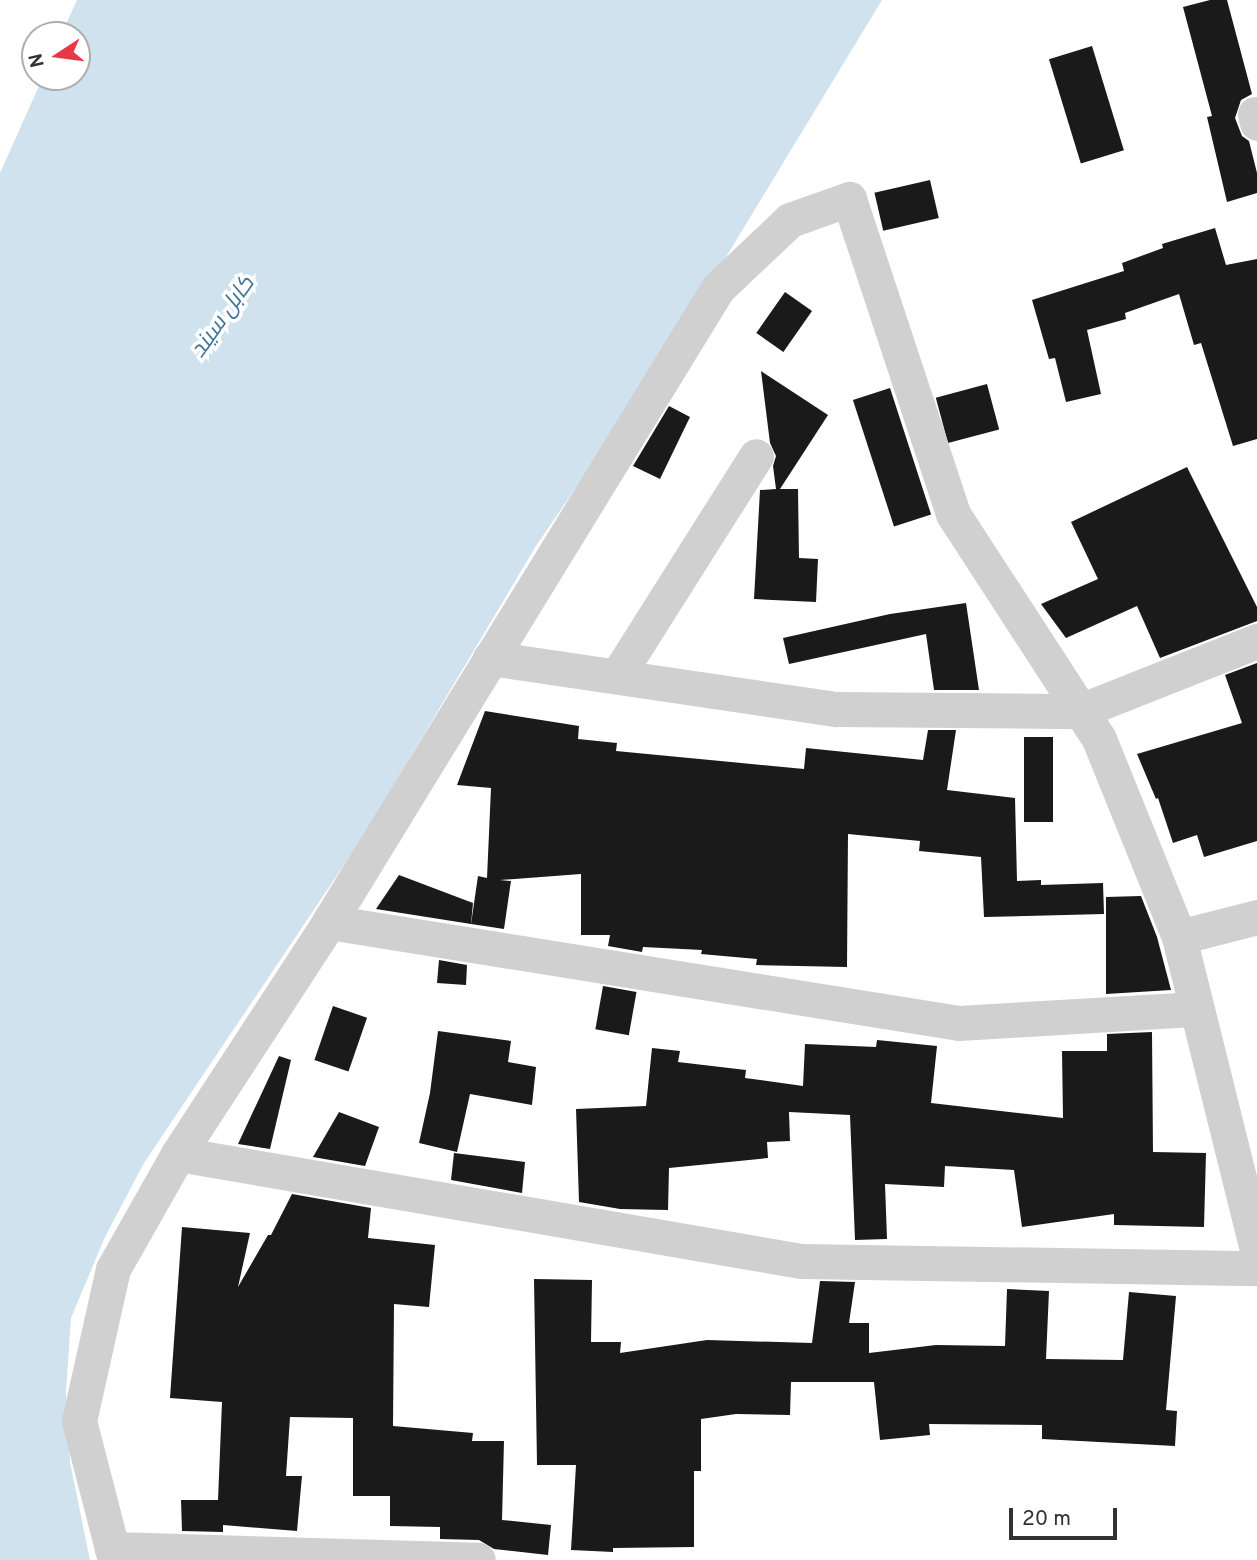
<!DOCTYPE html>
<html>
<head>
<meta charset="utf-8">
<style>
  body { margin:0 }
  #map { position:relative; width:1257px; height:1560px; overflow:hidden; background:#fff; font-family:Overpass,Cairo,sans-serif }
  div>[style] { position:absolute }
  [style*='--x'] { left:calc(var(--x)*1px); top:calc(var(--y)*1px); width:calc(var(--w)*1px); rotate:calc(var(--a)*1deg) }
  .water>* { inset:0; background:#cfe2ee }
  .building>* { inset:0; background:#1a1a1a; transform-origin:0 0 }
  .minor>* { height:35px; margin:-17.5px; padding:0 17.5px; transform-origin:17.5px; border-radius:17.5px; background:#d0d0d0 }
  span { translate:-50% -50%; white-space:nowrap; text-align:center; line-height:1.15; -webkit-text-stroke:7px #fff; paint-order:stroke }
  .water-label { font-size:23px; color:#3f7597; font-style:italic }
  .north { position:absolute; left:21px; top:21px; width:70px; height:70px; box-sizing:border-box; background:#fff; border:2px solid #adadad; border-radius:50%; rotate:257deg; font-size:19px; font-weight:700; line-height:28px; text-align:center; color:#333 }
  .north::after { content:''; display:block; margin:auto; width:24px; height:32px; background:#e63946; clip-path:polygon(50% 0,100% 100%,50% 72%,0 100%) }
  .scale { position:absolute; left:1009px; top:1508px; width:108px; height:32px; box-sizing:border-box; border:4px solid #333; border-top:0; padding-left:9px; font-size:21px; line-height:24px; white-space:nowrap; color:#333; -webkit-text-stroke:5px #fff; paint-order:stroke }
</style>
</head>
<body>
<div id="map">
  <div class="water">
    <i style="clip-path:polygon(77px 0,882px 0,669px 351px,536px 546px,364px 835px,144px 1163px,105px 1237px,71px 1318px,66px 1391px,70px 1462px,90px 1560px,0 1560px,0 173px,43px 77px,77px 77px,77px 35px,61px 35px)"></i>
  </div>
  <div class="building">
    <i style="clip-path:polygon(1210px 0,1227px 0,1252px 94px,1241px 100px,1235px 118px,1242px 136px,1249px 141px,1257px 173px,1257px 193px,1227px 202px,1207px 117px,1212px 116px,1183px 7px)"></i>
    <i style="left:1092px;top:46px;width:109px;height:45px;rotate:73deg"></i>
    <i style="left:930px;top:180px;width:39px;height:57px;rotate:77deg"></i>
    <i style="clip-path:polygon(1215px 228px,1226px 265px,1257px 259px,1257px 439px,1233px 446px,1201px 343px,1194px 345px,1179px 294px,1125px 313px,1126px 319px,1087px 330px,1101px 394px,1066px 402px,1055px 358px,1049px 359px,1032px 300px,1124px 271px,1122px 263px,1163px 248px,1162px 244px)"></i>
    <i style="left:785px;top:292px;width:33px;height:50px;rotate:35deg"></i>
    <i style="clip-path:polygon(761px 371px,828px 415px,780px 489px,798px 489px,799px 558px,818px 559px,816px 602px,754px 599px,760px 490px,776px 489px,773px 466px,776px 456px,770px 443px)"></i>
    <i style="left:987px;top:384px;width:47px;height:53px;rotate:75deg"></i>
    <i style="left:890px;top:388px;width:133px;height:39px;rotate:72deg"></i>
    <i style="clip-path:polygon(669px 406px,690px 417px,660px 479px,633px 466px)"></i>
    <i style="clip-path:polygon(1187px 467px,1257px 607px,1257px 621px,1160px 658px,1137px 606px,1066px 638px,1041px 604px,1098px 579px,1071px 522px)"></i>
    <i style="clip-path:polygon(966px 603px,979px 690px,934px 690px,926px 634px,789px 664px,783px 638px,890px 614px)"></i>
    <i style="clip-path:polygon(1257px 663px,1257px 841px,1204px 857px,1197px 835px,1173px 843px,1158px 798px,1156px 799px,1137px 754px,1242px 723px,1225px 675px)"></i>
    <i style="clip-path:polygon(485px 711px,579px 726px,578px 739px,617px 743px,616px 751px,804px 769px,806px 748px,923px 760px,928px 730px,956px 730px,947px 790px,1015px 798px,1017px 881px,1041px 880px,1041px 885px,1103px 883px,1104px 914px,984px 917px,981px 857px,919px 851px,920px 841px,848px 834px,847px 967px,756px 965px,757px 959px,701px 954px,702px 950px,643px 947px,642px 952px,608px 946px,610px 935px,581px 935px,581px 874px,500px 880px,511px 881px,504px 929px,471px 924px,478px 876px,487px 878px,491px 788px,457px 785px)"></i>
    <i style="left:1024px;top:737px;width:29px;height:85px"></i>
    <i style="clip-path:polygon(399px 875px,473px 903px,471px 924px,376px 909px)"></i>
    <i style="clip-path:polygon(1141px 896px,1157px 937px,1171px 990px,1106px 994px,1106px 897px)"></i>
    <i style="clip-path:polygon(439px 960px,467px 965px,466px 985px,437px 983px)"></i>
    <i style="left:603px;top:986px;width:34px;height:44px;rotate:10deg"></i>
    <i style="left:333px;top:1006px;width:36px;height:57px;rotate:19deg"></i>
    <i style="clip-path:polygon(438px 1031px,511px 1041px,508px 1062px,536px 1067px,532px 1105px,470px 1094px,457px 1152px,419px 1143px,430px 1093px)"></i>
    <i style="clip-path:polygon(1152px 1032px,1153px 1152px,1206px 1153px,1204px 1227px,1114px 1225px,1114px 1214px,1022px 1227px,1014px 1170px,945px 1166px,944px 1187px,885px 1184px,887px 1239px,855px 1240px,850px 1115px,789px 1112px,790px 1141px,767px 1142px,768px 1158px,669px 1168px,668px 1210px,620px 1209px,579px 1202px,576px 1109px,646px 1106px,652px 1048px,680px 1051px,678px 1062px,746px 1070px,745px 1078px,803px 1086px,805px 1044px,876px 1047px,877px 1040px,937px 1046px,931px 1103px,1063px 1118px,1062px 1051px,1107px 1051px,1107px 1034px)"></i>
    <i style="clip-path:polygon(279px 1056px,291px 1060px,270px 1149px,238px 1144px)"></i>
    <i style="clip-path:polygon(339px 1112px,379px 1127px,365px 1166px,313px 1157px)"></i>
    <i style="clip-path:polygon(454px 1153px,525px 1162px,522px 1193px,451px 1180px)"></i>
    <i style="clip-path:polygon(292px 1194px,371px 1208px,368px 1238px,435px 1245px,429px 1307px,394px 1304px,393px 1426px,473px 1433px,472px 1441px,504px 1441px,502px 1520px,551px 1525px,548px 1555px,494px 1549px,479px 1540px,440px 1539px,440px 1527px,390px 1526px,390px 1496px,353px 1496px,353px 1418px,290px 1417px,286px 1476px,302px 1476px,297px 1531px,223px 1525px,223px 1532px,182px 1531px,181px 1500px,218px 1500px,222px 1402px,170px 1398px,182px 1227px,250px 1233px,238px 1287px,268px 1235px,271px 1235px)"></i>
    <i style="clip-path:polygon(534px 1279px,592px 1280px,591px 1342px,621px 1342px,620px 1353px,707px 1340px,812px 1343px,820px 1281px,855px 1282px,849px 1323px,869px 1323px,869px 1353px,936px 1345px,1005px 1346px,1007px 1289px,1049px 1291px,1046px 1359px,1123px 1360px,1129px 1292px,1176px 1296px,1166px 1410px,1177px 1411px,1175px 1446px,1042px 1439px,1042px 1425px,929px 1424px,930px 1435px,880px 1440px,874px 1382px,791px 1382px,790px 1415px,736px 1414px,701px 1419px,701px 1471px,694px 1471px,694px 1547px,613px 1548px,613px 1552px,571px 1550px,576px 1465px,537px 1465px)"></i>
  </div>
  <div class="minor">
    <i style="--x:1255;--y:114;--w:9;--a:77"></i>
    <i style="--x:490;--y:658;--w:350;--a:8.4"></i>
    <i style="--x:836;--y:709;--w:244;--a:0.5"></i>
    <i style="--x:1080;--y:711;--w:190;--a:-21.6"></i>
    <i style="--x:617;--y:676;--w:260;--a:-57.7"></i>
    <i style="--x:329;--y:922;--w:638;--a:9.11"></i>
    <i style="--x:959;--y:1023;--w:238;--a:-3.4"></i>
    <i style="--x:1179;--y:937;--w:81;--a:-14.4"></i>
    <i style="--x:178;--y:1154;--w:632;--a:9.75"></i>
    <i style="--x:801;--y:1261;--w:456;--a:0.9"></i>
    <i style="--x:112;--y:1549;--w:366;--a:1.7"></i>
    <i style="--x:115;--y:1560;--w:144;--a:-104.5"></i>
    <i style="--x:79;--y:1421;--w:156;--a:-77.4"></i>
    <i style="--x:113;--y:1269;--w:132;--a:-60.5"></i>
    <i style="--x:178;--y:1154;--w:277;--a:-56.9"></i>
    <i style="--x:329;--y:922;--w:744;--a:-58.47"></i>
    <i style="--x:718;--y:288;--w:99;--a:-43.4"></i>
    <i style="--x:790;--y:220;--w:63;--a:-19.6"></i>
    <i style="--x:849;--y:199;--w:332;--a:71.7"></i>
    <i style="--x:953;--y:514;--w:268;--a:57"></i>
    <i style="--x:1099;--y:739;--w:214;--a:68"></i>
    <i style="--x:1179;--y:937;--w:324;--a:76"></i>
  </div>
  <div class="water-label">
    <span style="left:224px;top:318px;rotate:-55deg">کابل سيند</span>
  </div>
  <div class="north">N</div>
  <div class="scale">20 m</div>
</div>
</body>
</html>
